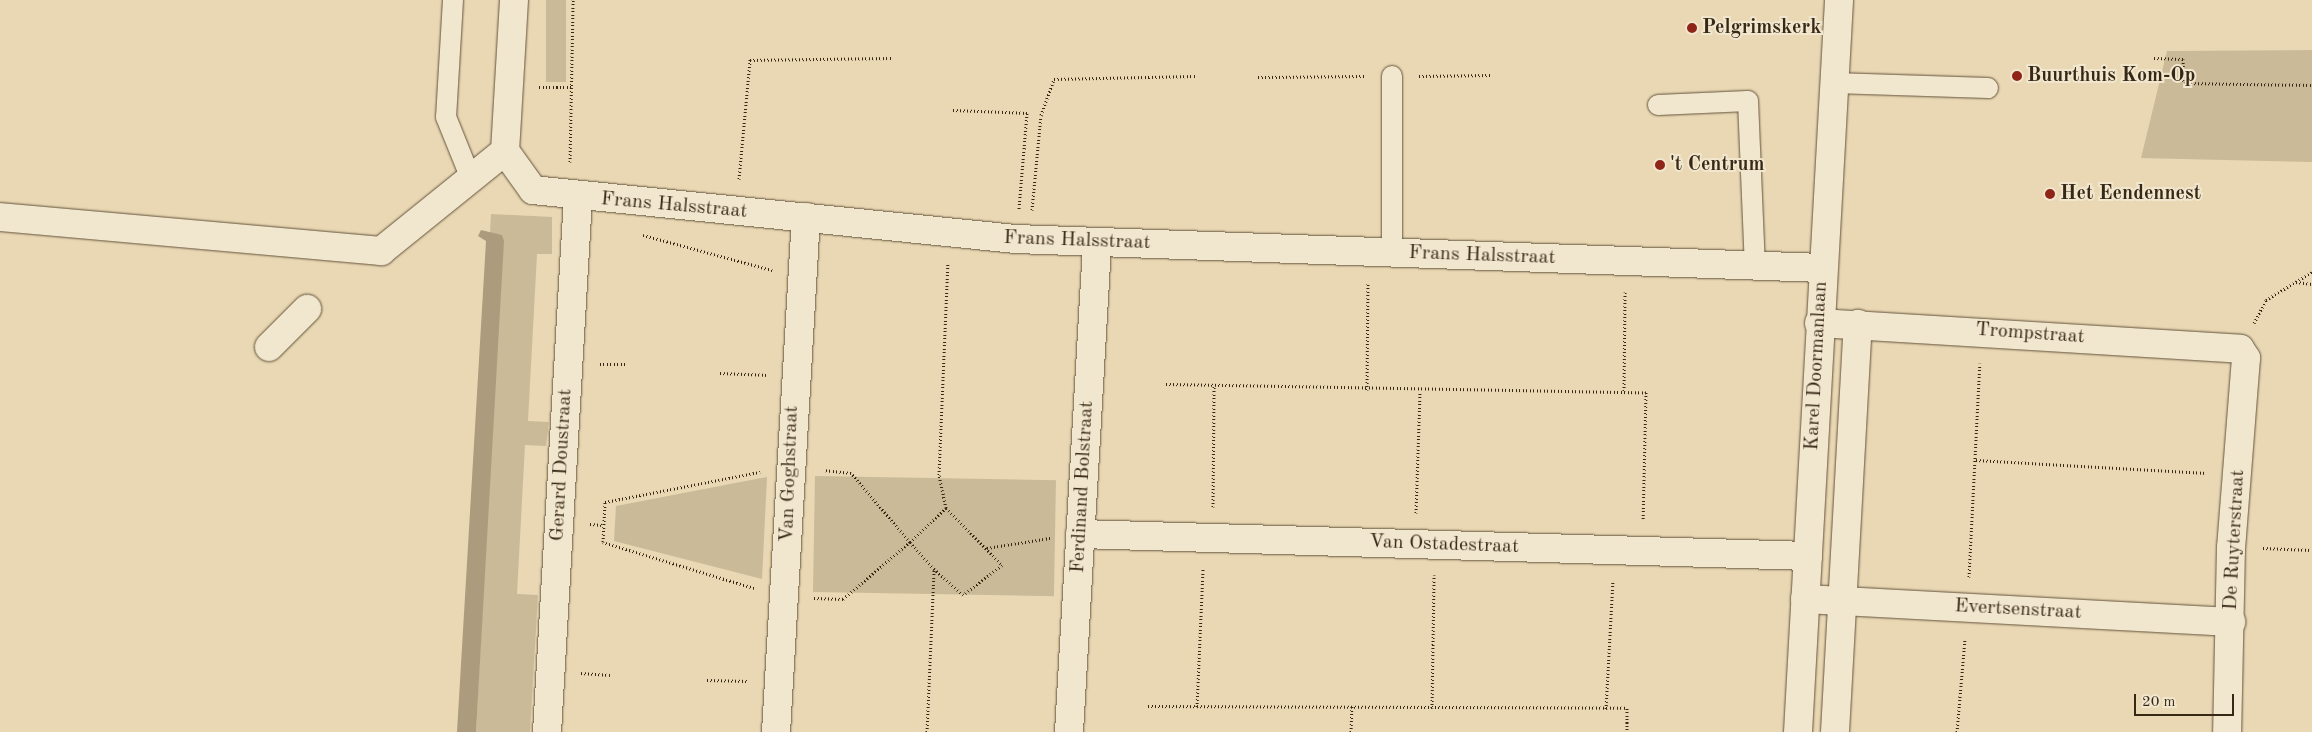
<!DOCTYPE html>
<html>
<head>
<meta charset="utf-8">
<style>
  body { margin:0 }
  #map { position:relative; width:2312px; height:732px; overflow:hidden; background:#e9d8b3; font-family:"Old Standard TT",serif }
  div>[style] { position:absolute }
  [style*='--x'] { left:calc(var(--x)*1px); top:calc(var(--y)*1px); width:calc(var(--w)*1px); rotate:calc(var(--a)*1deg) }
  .green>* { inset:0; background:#cbba98; transform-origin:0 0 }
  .water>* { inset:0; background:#ac9c7d }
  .path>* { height:3px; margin-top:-1.5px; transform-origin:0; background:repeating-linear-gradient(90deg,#372715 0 1px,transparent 0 3.5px) }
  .roads { filter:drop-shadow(0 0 1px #64533c) drop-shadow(0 0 1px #64533c) }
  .service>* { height:20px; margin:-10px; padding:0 10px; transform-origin:10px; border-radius:10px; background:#f1e6ce }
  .minor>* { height:28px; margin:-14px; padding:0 14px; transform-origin:14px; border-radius:14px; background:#f1e6ce }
  .tertiary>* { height:28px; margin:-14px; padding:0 14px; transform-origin:14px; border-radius:14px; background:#f1e6ce }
  .dots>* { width:14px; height:14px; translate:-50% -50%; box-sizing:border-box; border:2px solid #f1e6ce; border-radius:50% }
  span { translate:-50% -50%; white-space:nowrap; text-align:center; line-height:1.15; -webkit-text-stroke:4px #f1e6ce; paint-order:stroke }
  .poi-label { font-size:20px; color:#372715; font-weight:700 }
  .left { translate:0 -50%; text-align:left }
  .street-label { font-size:20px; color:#372715 }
  .scale { position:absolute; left:2134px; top:694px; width:100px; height:22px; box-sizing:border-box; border:2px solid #372715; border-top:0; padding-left:6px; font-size:15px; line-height:18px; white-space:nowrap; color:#372715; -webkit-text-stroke:4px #f1e6ce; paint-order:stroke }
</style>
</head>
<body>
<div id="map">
  <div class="green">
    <i style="left:546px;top:0;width:20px;height:82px"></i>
    <i style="clip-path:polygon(2312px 50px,2312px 162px,2141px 158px,2167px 51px)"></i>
    <i style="clip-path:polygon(491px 214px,552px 217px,552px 254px,537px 254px,528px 421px,549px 422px,546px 446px,525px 445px,517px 594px,538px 595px,530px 732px,476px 732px,502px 235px,490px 234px)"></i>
    <i style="left:815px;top:476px;width:241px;height:116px;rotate:1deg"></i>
    <i style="clip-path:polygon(767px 477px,762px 579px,614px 541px,616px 506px)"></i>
  </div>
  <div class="water">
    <i style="clip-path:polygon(481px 230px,502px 235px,504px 241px,476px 732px,457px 732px,486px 241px,478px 236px)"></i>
  </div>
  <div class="path">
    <i style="--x:2154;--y:58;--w:29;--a:2"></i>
    <i style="--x:2183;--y:59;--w:24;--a:88"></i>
    <i style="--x:2184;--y:83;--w:128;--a:0.9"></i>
    <i style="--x:1419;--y:76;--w:72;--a:-0.8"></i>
    <i style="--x:1258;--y:77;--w:107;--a:-0.5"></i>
    <i style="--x:539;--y:87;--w:32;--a:0"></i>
    <i style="--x:953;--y:110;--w:74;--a:2.3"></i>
    <i style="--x:1027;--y:113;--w:96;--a:94.8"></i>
    <i style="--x:570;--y:162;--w:162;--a:-88.9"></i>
    <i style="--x:739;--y:179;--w:120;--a:-84.7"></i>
    <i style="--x:750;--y:60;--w:142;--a:-0.8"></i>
    <i style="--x:1032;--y:210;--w:95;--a:-84.6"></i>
    <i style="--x:1041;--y:115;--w:38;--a:-70"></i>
    <i style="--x:1054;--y:79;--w:141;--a:-1.2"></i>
    <i style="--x:643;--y:235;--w:134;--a:15.2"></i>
    <i style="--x:2296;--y:282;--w:16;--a:7"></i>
    <i style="--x:2254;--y:323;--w:26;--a:-62"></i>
    <i style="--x:2266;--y:300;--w:54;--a:-31.3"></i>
    <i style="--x:600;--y:364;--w:27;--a:0"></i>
    <i style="--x:720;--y:373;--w:47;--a:2.4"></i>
    <i style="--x:1166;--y:384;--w:480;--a:1"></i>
    <i style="--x:1646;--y:392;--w:129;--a:91.3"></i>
    <i style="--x:1367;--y:390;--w:108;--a:-89.5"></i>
    <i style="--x:1624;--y:391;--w:99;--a:-89.4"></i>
    <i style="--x:1976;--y:460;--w:231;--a:3.2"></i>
    <i style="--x:1213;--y:507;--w:122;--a:-89.5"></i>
    <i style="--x:946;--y:508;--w:34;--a:-102"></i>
    <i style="--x:939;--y:475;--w:211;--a:-87.6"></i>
    <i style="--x:1416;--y:513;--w:122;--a:-88.1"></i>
    <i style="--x:590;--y:524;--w:13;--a:4"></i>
    <i style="--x:987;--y:548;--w:64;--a:-9"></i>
    <i style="--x:2263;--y:548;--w:49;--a:2.3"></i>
    <i style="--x:1969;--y:577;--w:214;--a:-87.1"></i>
    <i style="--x:754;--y:588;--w:158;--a:-163.1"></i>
    <i style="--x:603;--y:542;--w:40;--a:-87.1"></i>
    <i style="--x:605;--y:502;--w:158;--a:-11"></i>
    <i style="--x:814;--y:598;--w:29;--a:2"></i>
    <i style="--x:843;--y:599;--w:88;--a:-40.4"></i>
    <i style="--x:910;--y:542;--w:50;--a:-43.4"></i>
    <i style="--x:946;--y:508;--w:80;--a:45.5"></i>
    <i style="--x:1002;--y:565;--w:49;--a:142.4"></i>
    <i style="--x:963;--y:595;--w:39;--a:-138"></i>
    <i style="--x:934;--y:569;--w:36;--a:-132"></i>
    <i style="--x:910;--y:542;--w:91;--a:-130.5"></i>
    <i style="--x:851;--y:473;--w:28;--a:-174"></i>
    <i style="--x:581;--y:673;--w:29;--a:4"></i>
    <i style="--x:707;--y:680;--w:42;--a:1.4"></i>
    <i style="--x:1148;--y:706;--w:479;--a:0.2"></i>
    <i style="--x:1627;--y:708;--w:24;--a:90"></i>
    <i style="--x:1197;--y:707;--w:139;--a:-87.5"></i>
    <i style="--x:1432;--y:708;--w:133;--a:-89.1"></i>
    <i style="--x:1606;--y:709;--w:129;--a:-86.9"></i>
    <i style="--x:927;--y:732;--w:163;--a:-87.5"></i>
    <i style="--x:1351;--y:732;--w:26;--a:-88"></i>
    <i style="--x:1957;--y:732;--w:94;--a:-85.1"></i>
  </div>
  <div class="roads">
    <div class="service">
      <i style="--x:453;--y:0;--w:117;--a:93.4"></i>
      <i style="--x:446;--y:117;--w:67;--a:68"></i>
      <i style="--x:1834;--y:83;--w:154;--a:1.9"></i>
      <i style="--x:1658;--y:105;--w:90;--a:-2.5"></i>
      <i style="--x:1748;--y:101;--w:164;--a:87.6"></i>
      <i style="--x:1392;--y:253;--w:177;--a:-90"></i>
    </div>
    <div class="minor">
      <i style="--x:514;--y:0;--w:151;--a:93.4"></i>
      <i style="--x:505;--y:151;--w:48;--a:54.3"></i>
      <i style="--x:533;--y:190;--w:485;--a:5.8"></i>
      <i style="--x:1016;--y:239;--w:807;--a:2.06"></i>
      <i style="--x:0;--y:217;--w:383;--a:5.1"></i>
      <i style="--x:381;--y:251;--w:159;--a:-38.9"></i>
      <i style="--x:1819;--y:323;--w:422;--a:3.5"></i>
      <i style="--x:2240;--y:349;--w:11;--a:56"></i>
      <i style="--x:2246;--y:358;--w:190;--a:94.5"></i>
      <i style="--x:2231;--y:547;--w:185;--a:91.2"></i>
      <i style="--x:269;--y:347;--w:54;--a:-45"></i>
      <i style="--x:1080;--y:534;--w:728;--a:1.73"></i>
      <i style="--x:1805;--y:599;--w:427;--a:3.1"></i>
      <i style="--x:547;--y:732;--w:535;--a:-86.68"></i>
      <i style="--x:776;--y:732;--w:516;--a:-86.67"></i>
      <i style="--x:1069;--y:732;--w:491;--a:-86.7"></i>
      <i style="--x:1835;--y:732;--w:409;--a:-86.8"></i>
    </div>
    <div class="tertiary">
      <i style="--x:1798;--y:732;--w:733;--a:-86.79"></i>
    </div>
  </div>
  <div class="dots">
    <i style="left:1692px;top:28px;background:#8f2418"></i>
    <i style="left:2017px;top:76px;background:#8f2418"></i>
    <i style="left:1660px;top:165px;background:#8f2418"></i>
    <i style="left:2050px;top:194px;background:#8f2418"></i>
  </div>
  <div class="poi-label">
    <span class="left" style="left:1702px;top:28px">Pelgrimskerk</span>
    <span class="left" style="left:2027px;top:76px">Buurthuis Kom-Op</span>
    <span class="left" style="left:1670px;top:165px">'t Centrum</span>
    <span class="left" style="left:2060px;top:194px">Het Eendennest</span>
  </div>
  <div class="street-label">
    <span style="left:674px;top:206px;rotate:5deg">Frans Halsstraat</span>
    <span style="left:1077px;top:241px;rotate:2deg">Frans Halsstraat</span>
    <span style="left:1482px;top:256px;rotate:2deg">Frans Halsstraat</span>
    <span style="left:2030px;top:334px;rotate:4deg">Trompstraat</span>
    <span style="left:1817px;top:366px;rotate:-87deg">Karel Doormanlaan</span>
    <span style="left:562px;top:465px;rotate:-87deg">Gerard Doustraat</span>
    <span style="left:790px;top:474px;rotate:-88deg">Van Goghstraat</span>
    <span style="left:1083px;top:487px;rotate:-87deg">Ferdinand Bolstraat</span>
    <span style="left:2235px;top:540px;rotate:-87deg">De Ruyterstraat</span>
    <span style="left:1444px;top:545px;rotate:2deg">Van Ostadestraat</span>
    <span style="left:2018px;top:610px;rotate:3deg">Evertsenstraat</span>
  </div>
  <div class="scale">20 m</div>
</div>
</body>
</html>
